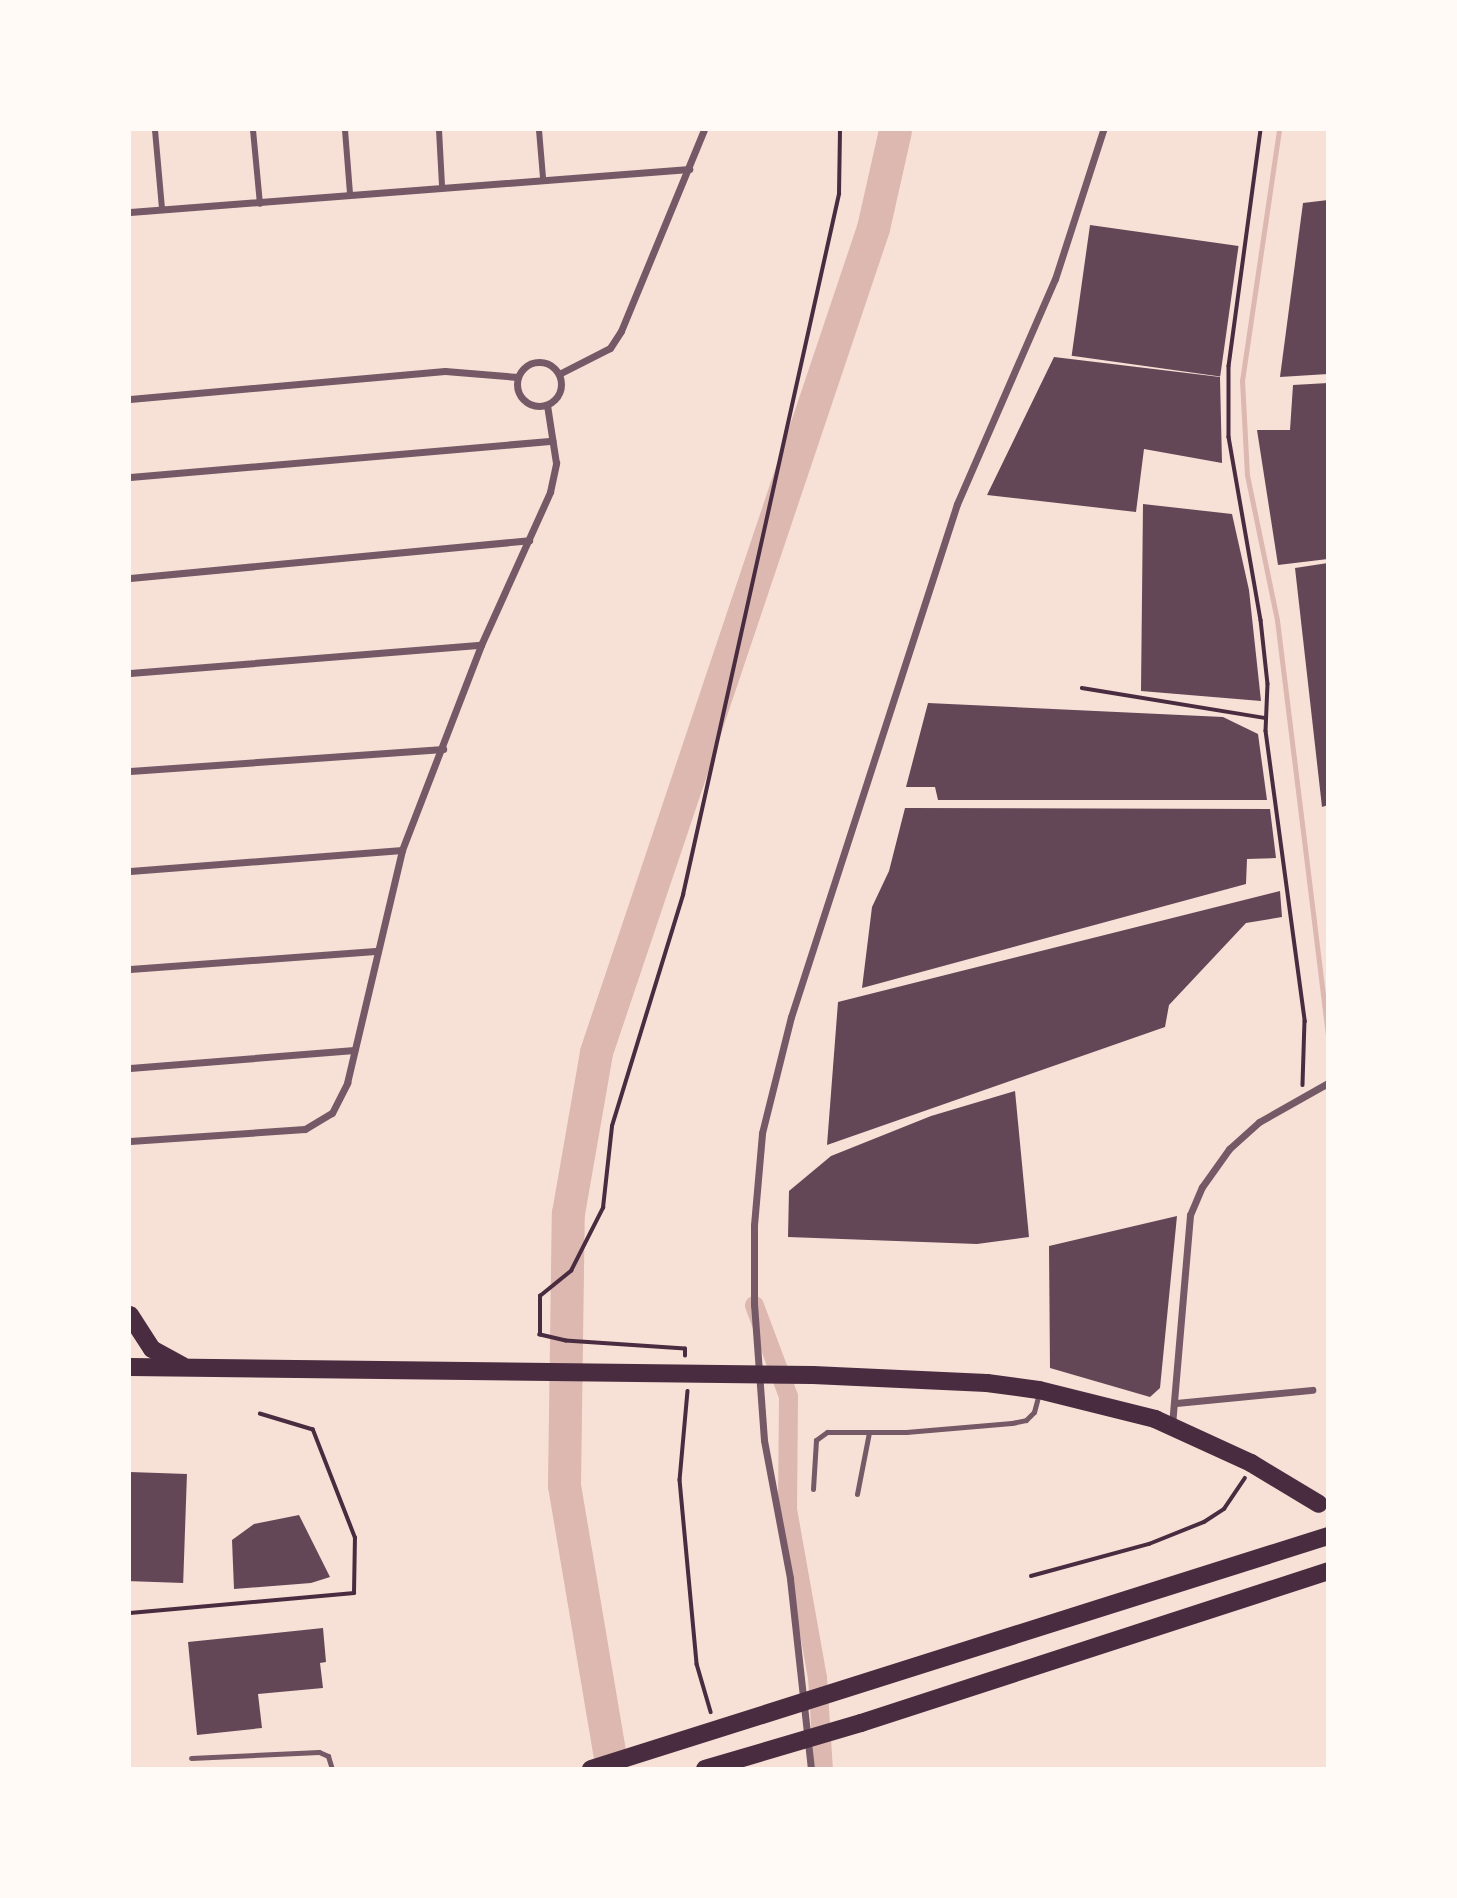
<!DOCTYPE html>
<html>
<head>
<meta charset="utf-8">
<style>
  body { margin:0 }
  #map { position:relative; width:1457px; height:1898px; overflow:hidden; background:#f7e1d7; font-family:"Alegreya Sans",sans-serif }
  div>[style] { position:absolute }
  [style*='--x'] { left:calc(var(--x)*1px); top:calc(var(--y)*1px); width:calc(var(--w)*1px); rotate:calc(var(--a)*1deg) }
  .stream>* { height:5px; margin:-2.5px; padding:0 2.5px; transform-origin:2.5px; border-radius:2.5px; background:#dcb8b0 }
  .canal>* { height:19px; margin:-9.5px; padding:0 9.5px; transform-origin:9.5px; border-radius:9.5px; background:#dcb8b0 }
  .river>* { height:33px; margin:-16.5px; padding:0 16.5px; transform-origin:16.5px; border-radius:16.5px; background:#dcb8b0 }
  .building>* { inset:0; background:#644757; transform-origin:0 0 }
  .path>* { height:3.5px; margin:-1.75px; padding:0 1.75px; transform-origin:1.75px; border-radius:1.75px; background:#4a2c40 }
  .service>* { height:5px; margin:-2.5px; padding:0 2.5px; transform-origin:2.5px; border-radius:2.5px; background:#755966 }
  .pedestrian>* { height:6px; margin:-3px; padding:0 3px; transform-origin:3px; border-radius:3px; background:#755966 }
  .minor>* { height:7px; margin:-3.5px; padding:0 3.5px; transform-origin:3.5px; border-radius:3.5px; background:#755966 }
  .minor>.ring { margin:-3.5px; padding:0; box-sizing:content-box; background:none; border:7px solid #755966; border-radius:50% }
  .primary>* { height:18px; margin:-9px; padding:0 9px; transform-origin:9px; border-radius:9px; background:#4a2c40 }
  .trunk>* { height:18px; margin:-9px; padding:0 9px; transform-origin:9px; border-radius:9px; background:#4a2c40 }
  span { translate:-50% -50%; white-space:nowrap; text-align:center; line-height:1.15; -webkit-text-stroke:5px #fffaf5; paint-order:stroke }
  .frame { position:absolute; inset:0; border:131px solid #fffaf5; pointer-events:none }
</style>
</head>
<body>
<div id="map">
  <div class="stream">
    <i style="--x:1279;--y:130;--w:253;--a:98.4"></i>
    <i style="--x:1242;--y:380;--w:95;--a:87"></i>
    <i style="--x:1247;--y:475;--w:148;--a:78.3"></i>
    <i style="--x:1277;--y:620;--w:417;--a:83"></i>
  </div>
  <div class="canal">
    <i style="--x:754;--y:1305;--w:97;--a:69.5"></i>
    <i style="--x:788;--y:1396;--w:113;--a:90.5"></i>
    <i style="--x:787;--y:1509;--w:171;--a:79.9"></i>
    <i style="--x:817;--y:1677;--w:92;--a:86.3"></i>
  </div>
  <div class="river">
    <i style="--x:612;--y:1769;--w:288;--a:-99.6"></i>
    <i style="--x:564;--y:1485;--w:272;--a:-89.2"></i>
    <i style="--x:568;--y:1213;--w:163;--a:-80.1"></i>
    <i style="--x:596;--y:1052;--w:869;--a:-71.42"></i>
    <i style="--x:873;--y:228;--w:100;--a:-77.3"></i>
  </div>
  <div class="building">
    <i style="clip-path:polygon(1328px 200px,1328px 374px,1280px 377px,1303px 203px)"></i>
    <i style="left:1090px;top:225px;width:150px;height:132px;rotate:8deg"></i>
    <i style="clip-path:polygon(1054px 357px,1220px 377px,1222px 463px,1144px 449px,1136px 512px,987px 495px)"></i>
    <i style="clip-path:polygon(1328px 383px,1328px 559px,1278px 565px,1257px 430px,1290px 430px,1293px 385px)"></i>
    <i style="clip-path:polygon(1143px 504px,1232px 514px,1249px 590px,1261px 701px,1141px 691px)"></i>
    <i style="clip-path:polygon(1328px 563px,1328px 805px,1322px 807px,1295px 568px)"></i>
    <i style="clip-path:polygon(928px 703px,1223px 717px,1258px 734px,1267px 800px,938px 800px,935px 787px,906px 787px)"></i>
    <i style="clip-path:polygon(905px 808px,1270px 809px,1276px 858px,1247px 859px,1246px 884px,862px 988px,872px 907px,889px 871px)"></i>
    <i style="clip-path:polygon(1280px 891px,1282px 917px,1246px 923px,1169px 1005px,1165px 1027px,827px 1145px,838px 1002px)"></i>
    <i style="clip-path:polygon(1015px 1091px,1029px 1237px,977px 1244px,788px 1237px,789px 1191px,831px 1156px,931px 1116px)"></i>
    <i style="clip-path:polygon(1177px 1216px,1160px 1388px,1150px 1397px,1050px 1368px,1049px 1246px)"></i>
    <i style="left:130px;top:1472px;width:57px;height:109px;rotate:2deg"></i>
    <i style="clip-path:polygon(299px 1515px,330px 1577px,311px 1583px,234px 1589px,232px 1540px,254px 1524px)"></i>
    <i style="clip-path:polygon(323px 1628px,326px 1662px,320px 1663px,323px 1688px,258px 1694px,262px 1728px,197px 1735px,188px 1642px)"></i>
  </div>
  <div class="path">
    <i style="--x:1261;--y:130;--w:238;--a:97.7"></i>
    <i style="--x:1229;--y:366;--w:71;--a:90"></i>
    <i style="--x:1229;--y:437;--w:186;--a:80.1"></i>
    <i style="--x:1261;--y:620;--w:64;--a:83.8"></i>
    <i style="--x:1268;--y:684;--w:47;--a:92.4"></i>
    <i style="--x:1266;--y:731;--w:293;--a:82.3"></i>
    <i style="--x:1305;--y:1021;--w:64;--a:91.8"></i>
    <i style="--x:1082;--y:688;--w:186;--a:9.3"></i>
    <i style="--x:685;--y:1356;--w:7;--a:-90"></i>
    <i style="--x:685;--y:1349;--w:119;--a:-176.2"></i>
    <i style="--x:566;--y:1341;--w:27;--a:-167"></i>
    <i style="--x:540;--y:1335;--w:39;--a:-90"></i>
    <i style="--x:540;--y:1296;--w:40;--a:-39"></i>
    <i style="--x:571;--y:1271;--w:71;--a:-63.1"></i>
    <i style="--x:603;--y:1208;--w:82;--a:-83.7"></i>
    <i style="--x:612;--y:1126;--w:242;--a:-72.9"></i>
    <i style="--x:683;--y:895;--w:718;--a:-77.45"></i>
    <i style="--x:839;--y:194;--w:64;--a:-89.1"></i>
    <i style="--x:688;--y:1391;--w:89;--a:95.1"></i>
    <i style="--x:680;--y:1480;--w:185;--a:84.7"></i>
    <i style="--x:697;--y:1664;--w:50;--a:73.7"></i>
    <i style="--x:1031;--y:1576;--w:122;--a:-15.2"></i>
    <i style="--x:1149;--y:1544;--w:59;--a:-21.8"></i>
    <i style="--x:1204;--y:1522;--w:24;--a:-33"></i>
    <i style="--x:1224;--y:1509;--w:37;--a:-56"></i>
    <i style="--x:130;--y:1613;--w:225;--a:-5.1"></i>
    <i style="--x:354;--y:1593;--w:55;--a:-89"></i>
    <i style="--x:355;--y:1538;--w:116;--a:-111.3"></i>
    <i style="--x:313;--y:1430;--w:55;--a:-163.2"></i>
  </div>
  <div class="service">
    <i style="--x:813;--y:1489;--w:49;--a:-86.5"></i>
    <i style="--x:816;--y:1440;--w:14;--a:-36"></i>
    <i style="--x:827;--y:1432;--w:79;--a:0"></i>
    <i style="--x:906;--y:1432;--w:106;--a:-4.9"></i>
    <i style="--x:1012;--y:1423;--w:14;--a:-12"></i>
    <i style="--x:1026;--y:1420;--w:11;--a:-45"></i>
    <i style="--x:1034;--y:1412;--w:20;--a:-75"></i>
    <i style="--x:857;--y:1494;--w:63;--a:-79"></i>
    <i style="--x:191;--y:1758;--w:128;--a:-2.7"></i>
    <i style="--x:319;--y:1752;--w:10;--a:24"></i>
    <i style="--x:328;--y:1756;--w:14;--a:73"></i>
  </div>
  <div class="pedestrian">
    <i style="--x:155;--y:130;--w:79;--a:84.9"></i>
    <i style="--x:253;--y:130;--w:74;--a:84.6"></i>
    <i style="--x:345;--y:130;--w:64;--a:85.5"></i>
    <i style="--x:439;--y:130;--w:55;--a:86.9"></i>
    <i style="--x:539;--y:130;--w:48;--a:85.2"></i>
  </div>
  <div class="minor">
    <i style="--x:130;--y:212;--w:561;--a:-4.4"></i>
    <i class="ring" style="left:517px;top:362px;width:37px;height:37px"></i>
    <i style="--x:559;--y:374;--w:57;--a:-27"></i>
    <i style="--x:610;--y:348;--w:20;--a:-57"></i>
    <i style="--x:621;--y:331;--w:217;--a:-67.6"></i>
    <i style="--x:130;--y:399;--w:316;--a:-5.1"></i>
    <i style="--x:445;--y:371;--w:73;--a:4.7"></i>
    <i style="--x:130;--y:477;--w:424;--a:-4.9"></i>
    <i style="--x:130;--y:578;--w:401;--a:-5.4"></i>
    <i style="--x:130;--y:673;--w:352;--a:-4.6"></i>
    <i style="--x:130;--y:771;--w:314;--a:-4"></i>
    <i style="--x:130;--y:871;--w:273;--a:-4.4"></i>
    <i style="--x:130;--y:969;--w:246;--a:-4.2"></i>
    <i style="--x:130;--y:1068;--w:225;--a:-4.6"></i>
    <i style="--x:130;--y:1141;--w:175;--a:-3.9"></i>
    <i style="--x:305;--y:1129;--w:31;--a:-31"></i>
    <i style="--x:332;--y:1113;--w:34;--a:-63"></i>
    <i style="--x:347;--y:1083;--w:239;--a:-76.7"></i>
    <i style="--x:402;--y:850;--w:220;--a:-68.9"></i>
    <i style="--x:481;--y:645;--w:168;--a:-65.7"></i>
    <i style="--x:550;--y:492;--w:30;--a:-78"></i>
    <i style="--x:556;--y:463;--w:59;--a:-98.8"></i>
    <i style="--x:1176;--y:1403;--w:137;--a:-5.5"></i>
    <i style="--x:1172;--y:1425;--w:211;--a:-85.1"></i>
    <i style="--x:1190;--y:1215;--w:30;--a:-67"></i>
    <i style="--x:1202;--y:1187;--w:47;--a:-54.6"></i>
    <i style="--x:1229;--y:1149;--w:40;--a:-42"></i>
    <i style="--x:1259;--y:1122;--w:79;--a:-29.5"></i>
    <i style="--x:811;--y:1769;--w:192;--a:-96.3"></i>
    <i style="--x:790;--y:1578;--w:140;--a:-100.7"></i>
    <i style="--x:764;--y:1440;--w:135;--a:-94.2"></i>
    <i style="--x:754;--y:1305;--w:80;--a:-90"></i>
    <i style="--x:754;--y:1225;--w:92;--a:-85"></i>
    <i style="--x:762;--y:1133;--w:120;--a:-76"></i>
    <i style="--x:791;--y:1017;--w:539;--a:-72.07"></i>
    <i style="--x:957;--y:504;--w:245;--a:-66.5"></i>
    <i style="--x:1055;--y:279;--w:157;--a:-72.1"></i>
  </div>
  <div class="primary">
    <i style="--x:130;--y:1315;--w:40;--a:57.1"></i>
    <i style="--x:152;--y:1349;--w:35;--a:29"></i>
    <i style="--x:130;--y:1367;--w:683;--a:0.67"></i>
    <i style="--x:813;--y:1375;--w:174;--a:2.6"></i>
    <i style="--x:987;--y:1383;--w:52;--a:7.7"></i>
    <i style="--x:1039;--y:1390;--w:120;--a:14"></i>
    <i style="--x:1155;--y:1419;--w:106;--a:24.6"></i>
    <i style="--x:1251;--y:1463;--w:79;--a:31.1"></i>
  </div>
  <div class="trunk">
    <i style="--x:591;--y:1769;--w:773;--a:-17.54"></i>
    <i style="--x:705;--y:1769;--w:163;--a:-16.4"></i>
    <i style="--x:861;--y:1723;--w:491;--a:-18"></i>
  </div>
  <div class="frame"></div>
</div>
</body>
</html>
